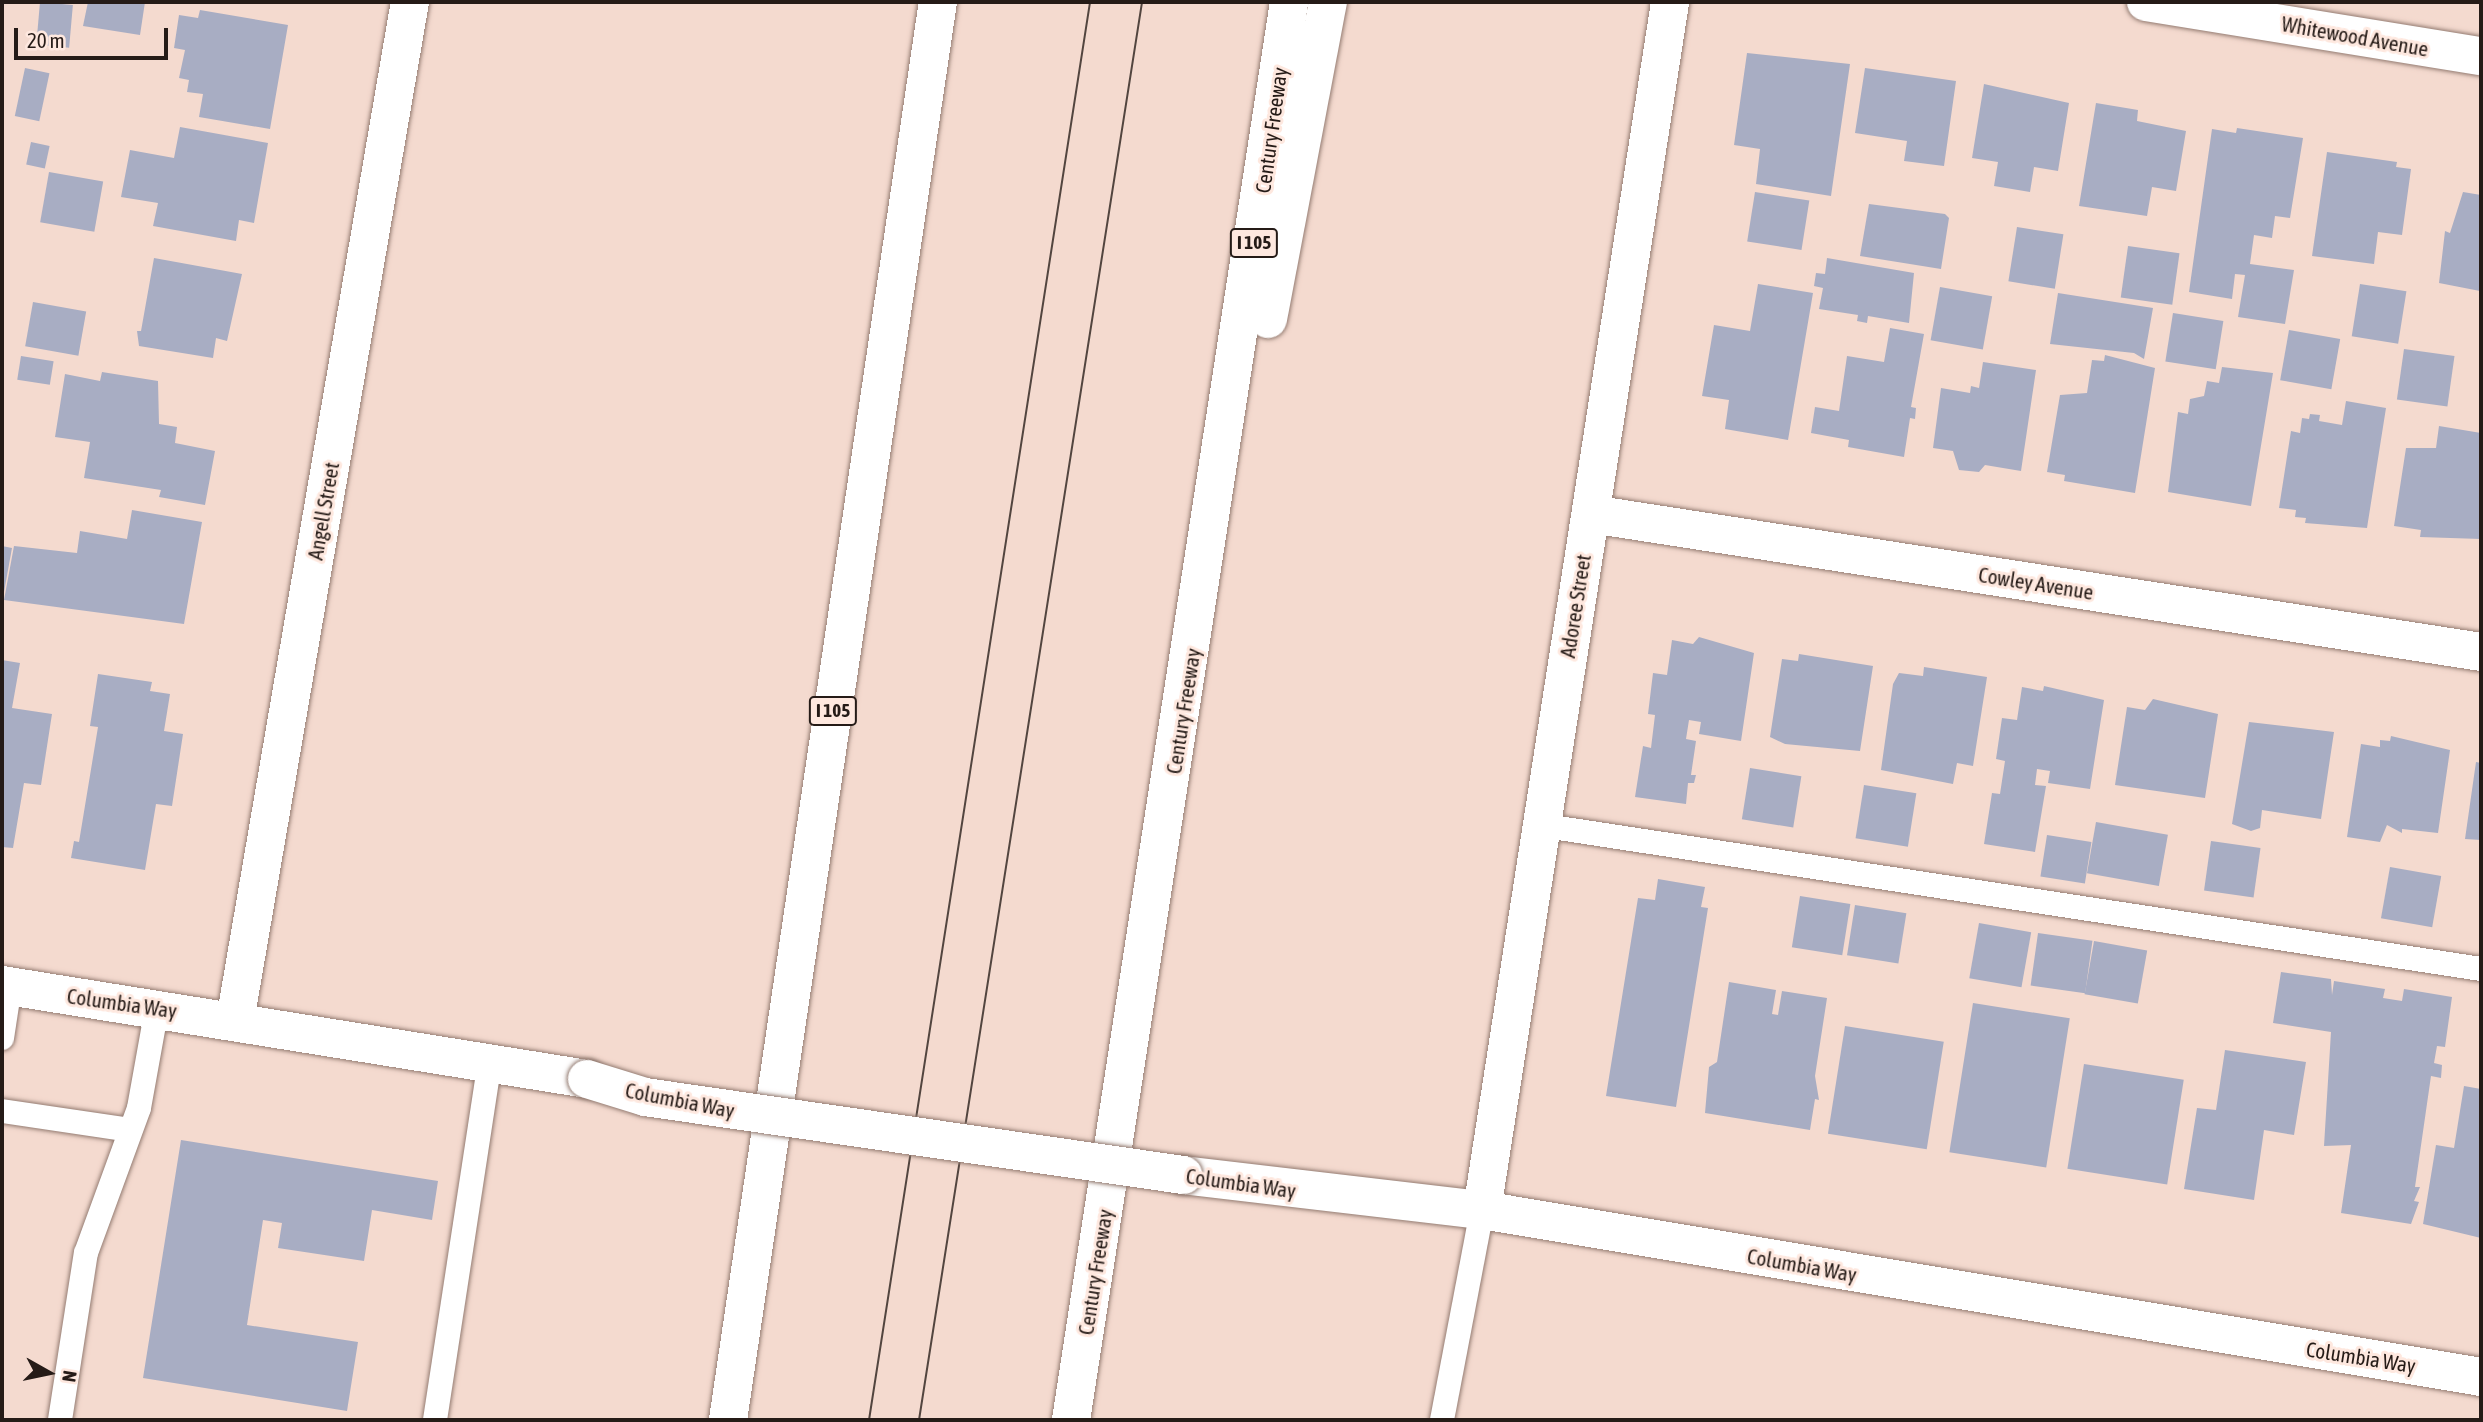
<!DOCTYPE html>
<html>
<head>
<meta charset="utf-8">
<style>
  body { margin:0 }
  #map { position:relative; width:2483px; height:1422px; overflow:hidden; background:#f4dacf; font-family:"Asap Condensed",sans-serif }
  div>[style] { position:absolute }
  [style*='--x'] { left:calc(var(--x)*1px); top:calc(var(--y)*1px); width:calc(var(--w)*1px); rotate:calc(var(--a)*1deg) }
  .building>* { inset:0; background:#a8adc3; transform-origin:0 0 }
  .roads { filter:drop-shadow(0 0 2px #947c72) drop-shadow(0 0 2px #947c72) }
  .lane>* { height:24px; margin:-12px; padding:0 12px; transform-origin:12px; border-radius:12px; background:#fff }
  .street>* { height:38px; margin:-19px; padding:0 19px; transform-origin:19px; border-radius:19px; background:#fff }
  .secondary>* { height:38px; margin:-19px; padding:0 19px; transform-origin:19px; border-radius:19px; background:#fff }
  .highway>* { height:38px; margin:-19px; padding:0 19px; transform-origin:19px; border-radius:19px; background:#fff }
  .tram>* { height:2px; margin:-1px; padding:0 1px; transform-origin:1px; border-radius:1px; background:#52453f }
  .bridges { filter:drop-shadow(0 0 2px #947c72) drop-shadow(0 0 2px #947c72) }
  .secondary-bridge>* { height:38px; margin:-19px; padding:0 19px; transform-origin:19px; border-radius:19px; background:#fff }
  span { translate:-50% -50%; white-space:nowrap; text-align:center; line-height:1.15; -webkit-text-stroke:6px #fee8df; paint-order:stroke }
  .shield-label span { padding:2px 5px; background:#fee8df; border:2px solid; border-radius:5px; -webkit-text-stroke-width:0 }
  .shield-label { font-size:19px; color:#251b17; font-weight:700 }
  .street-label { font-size:21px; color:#251b17 }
  .frame { position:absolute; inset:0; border:4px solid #251b17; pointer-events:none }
  .north { position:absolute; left:14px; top:1338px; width:70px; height:70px; -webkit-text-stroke:5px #fee8df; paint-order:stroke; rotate:99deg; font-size:19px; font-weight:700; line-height:28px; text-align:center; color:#251b17 }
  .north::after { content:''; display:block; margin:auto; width:24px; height:32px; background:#251b17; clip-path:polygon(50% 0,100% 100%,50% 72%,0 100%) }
  .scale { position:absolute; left:14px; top:28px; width:154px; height:32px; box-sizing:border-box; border:4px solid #251b17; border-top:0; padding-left:9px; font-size:21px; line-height:24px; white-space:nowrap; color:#251b17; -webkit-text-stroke:5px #fee8df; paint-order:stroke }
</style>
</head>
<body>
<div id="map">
  <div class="building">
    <i style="left:40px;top:2px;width:33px;height:43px;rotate:5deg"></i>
    <i style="clip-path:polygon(88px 2px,145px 2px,140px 35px,83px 26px)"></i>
    <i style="clip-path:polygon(200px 10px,288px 25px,270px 129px,199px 117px,203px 94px,187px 92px,189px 80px,179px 78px,185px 50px,174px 48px,179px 15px,198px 18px)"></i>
    <i style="clip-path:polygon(1747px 53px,1850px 64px,1831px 196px,1756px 184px,1760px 149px,1734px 145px)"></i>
    <i style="left:25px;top:68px;width:25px;height:49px;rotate:12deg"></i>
    <i style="clip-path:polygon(1865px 68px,1956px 81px,1944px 166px,1904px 161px,1907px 141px,1855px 133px)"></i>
    <i style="clip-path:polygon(1984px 84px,2069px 103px,2058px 171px,2034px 167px,2030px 192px,1994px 186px,1998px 162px,1972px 158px)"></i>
    <i style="clip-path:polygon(2096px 103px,2138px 110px,2137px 121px,2186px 131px,2176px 191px,2152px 187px,2147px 216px,2079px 206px)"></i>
    <i style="clip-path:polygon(180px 127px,268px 143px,254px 223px,239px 220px,236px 241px,153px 226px,158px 203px,121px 197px,130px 150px,174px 158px)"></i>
    <i style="clip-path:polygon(2237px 128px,2303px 138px,2290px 218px,2275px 216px,2272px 238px,2254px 235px,2250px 264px,2294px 270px,2285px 324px,2238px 317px,2245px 275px,2235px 274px,2232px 299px,2189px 292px,2212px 129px,2236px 133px)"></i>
    <i style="left:31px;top:142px;width:19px;height:23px;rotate:12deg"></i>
    <i style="clip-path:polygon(2327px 152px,2397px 162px,2396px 167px,2411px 169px,2402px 235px,2378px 232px,2374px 264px,2312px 256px)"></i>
    <i style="left:49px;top:172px;width:55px;height:51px;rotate:10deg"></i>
    <i style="left:1755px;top:192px;width:55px;height:50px;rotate:9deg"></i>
    <i style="clip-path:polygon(2463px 192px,2481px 195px,2481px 298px,2480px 291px,2439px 283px,2445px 231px,2450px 233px)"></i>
    <i style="clip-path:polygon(1869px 204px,1945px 214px,1949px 218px,1941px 269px,1860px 256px)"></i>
    <i style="left:2017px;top:227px;width:47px;height:55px;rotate:9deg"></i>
    <i style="left:2128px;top:246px;width:52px;height:52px;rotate:8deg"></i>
    <i style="clip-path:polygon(154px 258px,242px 274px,227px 341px,216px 338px,213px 358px,139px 346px,137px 331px,141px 331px)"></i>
    <i style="clip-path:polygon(1827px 258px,1914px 273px,1909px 323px,1868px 316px,1867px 323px,1857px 321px,1858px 315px,1819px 309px,1823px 288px,1814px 286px,1816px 273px,1825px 274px)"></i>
    <i style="clip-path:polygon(1758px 284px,1813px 293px,1788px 440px,1725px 429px,1729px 400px,1702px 396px,1714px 325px,1750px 331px)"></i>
    <i style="left:2360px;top:284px;width:47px;height:53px;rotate:9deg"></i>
    <i style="left:1940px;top:287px;width:53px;height:54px;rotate:10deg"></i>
    <i style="clip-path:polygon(2058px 293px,2153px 308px,2144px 359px,2134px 353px,2050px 344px)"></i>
    <i style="left:33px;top:302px;width:54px;height:45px;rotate:10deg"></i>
    <i style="left:2173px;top:313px;width:51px;height:49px;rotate:9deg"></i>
    <i style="clip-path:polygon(1890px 328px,1924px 334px,1911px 407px,1916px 408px,1915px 419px,1910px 418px,1904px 457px,1848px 447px,1849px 440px,1811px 433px,1815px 407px,1839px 411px,1847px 356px,1884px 362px)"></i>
    <i style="left:2289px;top:330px;width:52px;height:51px;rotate:10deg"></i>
    <i style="left:2404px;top:349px;width:51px;height:51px;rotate:8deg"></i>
    <i style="clip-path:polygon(2105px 355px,2155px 368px,2135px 493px,2064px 481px,2065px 475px,2047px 472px,2060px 395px,2087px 393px,2092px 360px,2104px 361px)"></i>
    <i style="left:21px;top:356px;width:33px;height:24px;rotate:9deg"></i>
    <i style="clip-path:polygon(1983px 362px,2036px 370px,2021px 471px,1985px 465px,1979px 472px,1959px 470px,1953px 451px,1933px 448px,1941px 388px,1970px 393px,1971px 386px,1979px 388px)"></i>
    <i style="clip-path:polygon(2222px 367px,2273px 373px,2251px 506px,2168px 492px,2178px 412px,2188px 414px,2190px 399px,2204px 396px,2207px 381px,2219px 383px)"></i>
    <i style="clip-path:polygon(102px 372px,158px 381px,159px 424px,177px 427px,175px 443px,215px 451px,205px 505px,159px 497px,161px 490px,84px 478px,90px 442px,55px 437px,65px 374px,100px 381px)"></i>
    <i style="clip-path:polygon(2346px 401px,2386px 408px,2367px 528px,2305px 523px,2306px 518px,2295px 517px,2296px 510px,2279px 508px,2291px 431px,2300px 433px,2302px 418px,2309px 419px,2310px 414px,2320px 415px,2319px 421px,2342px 425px)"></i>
    <i style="clip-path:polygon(2439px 426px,2481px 433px,2481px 539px,2420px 537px,2421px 530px,2394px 526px,2406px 448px,2436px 448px)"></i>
    <i style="clip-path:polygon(132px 510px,202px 522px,184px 624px,4px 600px,14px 546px,77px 553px,80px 531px,127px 539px)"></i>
    <i style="clip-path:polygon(2px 546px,12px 548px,4px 592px,2px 592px)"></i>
    <i style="clip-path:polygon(1699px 637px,1754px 653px,1741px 741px,1699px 734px,1701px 722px,1689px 720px,1686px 739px,1696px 741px,1691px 775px,1696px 775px,1694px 783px,1688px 783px,1686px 804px,1635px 797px,1643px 746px,1651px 748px,1655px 715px,1648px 714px,1653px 673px,1667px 675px,1672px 640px,1693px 644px)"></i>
    <i style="clip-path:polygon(1799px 654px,1873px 666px,1860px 751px,1785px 744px,1770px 737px,1782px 659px,1798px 661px)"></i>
    <i style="clip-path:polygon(2px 660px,20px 663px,12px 708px,52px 714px,41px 785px,24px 783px,13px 848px,2px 847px)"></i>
    <i style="clip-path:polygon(1924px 667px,1987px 677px,1973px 766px,1957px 763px,1953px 784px,1881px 770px,1893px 684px,1899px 673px,1923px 676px)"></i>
    <i style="clip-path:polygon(98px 674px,152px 682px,150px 691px,170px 694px,164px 731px,183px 734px,172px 806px,156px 804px,145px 870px,71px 858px,74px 841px,79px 842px,98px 727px,90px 726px)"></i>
    <i style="clip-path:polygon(2044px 686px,2104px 700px,2090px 789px,2048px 783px,2050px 771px,2037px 769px,2035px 785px,2046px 786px,2035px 852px,1984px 844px,1992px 793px,2000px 794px,2005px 761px,1996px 759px,2002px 718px,2017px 720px,2022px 687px,2043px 691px)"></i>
    <i style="clip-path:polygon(2153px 699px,2218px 714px,2205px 798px,2115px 785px,2127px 707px,2145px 710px)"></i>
    <i style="clip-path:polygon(2249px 722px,2334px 732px,2321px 819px,2262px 810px,2260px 828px,2251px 831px,2232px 824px)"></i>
    <i style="clip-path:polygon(2391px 736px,2450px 750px,2438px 833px,2402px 829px,2402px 833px,2387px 825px,2380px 842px,2347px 837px,2361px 744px,2380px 747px,2380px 740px,2390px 741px)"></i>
    <i style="clip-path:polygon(2476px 762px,2481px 763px,2481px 840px,2465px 839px)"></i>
    <i style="left:1750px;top:768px;width:52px;height:52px;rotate:9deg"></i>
    <i style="left:1864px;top:785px;width:53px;height:54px;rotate:9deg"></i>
    <i style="left:2096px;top:822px;width:73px;height:52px;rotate:10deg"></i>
    <i style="left:2047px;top:835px;width:45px;height:42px;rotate:9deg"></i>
    <i style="left:2211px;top:841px;width:50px;height:50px;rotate:8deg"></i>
    <i style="left:2390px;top:867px;width:52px;height:52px;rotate:10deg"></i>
    <i style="clip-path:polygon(1658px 879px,1705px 887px,1701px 907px,1708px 908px,1676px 1107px,1606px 1096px,1638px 898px,1655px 900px)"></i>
    <i style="left:1800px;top:896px;width:51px;height:52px;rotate:9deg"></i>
    <i style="left:1855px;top:905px;width:52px;height:51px;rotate:9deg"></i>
    <i style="left:1979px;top:923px;width:53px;height:56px;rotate:10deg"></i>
    <i style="left:2038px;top:933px;width:55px;height:53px;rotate:8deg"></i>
    <i style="left:2094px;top:941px;width:54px;height:54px;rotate:10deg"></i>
    <i style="clip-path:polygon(2281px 972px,2331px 979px,2332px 995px,2334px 981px,2385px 989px,2383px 998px,2402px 1001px,2404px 989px,2452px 997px,2445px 1047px,2437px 1046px,2434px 1063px,2442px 1065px,2441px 1078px,2431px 1076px,2415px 1187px,2420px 1187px,2414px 1201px,2419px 1202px,2411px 1224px,2341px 1213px,2351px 1145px,2324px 1146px,2331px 1032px,2273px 1023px)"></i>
    <i style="clip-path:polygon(1729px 982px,1776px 990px,1772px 1014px,1778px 1015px,1782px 991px,1827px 998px,1815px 1076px,1819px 1100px,1815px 1099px,1810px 1130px,1705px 1113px,1709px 1067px,1717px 1062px)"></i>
    <i style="left:1973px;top:1003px;width:98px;height:151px;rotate:9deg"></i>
    <i style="left:1845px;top:1026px;width:100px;height:109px;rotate:9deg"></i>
    <i style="clip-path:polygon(2225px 1050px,2306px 1062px,2294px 1135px,2264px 1130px,2254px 1200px,2184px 1189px,2197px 1108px,2216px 1110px)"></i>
    <i style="left:2084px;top:1064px;width:101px;height:106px;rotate:9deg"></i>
    <i style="clip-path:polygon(2464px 1086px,2481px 1089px,2481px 1238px,2423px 1224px,2436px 1145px,2454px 1148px)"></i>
    <i style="clip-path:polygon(181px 1140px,438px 1181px,432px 1220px,372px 1210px,364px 1261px,278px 1248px,282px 1223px,263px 1220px,247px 1325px,358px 1342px,347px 1411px,143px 1378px)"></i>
  </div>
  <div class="roads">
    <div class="lane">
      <i style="--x:1539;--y:825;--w:953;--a:8.69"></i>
      <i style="--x:2;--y:1038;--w:53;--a:-81.3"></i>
      <i style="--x:2;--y:1111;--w:129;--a:8.4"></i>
      <i style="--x:60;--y:1420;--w:169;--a:-81.2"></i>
      <i style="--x:86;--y:1253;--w:154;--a:-69.9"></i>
      <i style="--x:139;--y:1108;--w:102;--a:-79.8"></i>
      <i style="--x:435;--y:1420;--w:363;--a:-81.3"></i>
      <i style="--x:1442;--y:1420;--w:214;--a:-79.2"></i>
    </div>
    <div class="street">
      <i style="--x:2146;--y:2;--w:339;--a:9.2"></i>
      <i style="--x:1591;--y:514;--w:901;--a:8.81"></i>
      <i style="--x:235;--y:1021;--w:1034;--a:-80.26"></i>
      <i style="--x:1482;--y:1210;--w:1223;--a:-81.15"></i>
    </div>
    <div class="secondary">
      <i style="--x:2;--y:985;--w:593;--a:9.13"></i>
      <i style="--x:1183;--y:1175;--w:301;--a:6.7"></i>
      <i style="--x:1482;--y:1210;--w:1013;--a:9.49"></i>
    </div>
    <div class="highway">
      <i style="--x:1268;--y:319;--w:323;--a:-79.3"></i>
      <i style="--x:728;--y:1420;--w:1433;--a:-81.58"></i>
      <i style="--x:1071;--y:1420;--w:1435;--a:-81.26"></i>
    </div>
  </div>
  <div class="tram">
    <i style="--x:869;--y:1420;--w:1435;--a:-81.14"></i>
    <i style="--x:919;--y:1420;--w:1435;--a:-81.06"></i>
  </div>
  <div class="bridges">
    <div class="secondary-bridge">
      <i style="--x:587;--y:1079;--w:61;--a:17.2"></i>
      <i style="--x:645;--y:1097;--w:544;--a:8.25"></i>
    </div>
  </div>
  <div class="shield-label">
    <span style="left:1254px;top:243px">I 105</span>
    <span style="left:833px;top:711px">I 105</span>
  </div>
  <div class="street-label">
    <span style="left:2355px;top:36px;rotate:10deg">Whitewood Avenue</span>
    <span style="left:1271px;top:130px;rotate:-82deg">Century Freeway</span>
    <span style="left:323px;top:511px;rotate:-80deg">Angell Street</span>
    <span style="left:2036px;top:583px;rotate:9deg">Cowley Avenue</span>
    <span style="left:1575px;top:606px;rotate:-81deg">Adoree Street</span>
    <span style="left:1183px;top:711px;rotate:-81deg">Century Freeway</span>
    <span style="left:122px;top:1003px;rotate:8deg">Columbia Way</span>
    <span style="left:680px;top:1100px;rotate:11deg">Columbia Way</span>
    <span style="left:1241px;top:1183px;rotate:8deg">Columbia Way</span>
    <span style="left:1802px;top:1265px;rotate:10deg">Columbia Way</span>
    <span style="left:1095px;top:1272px;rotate:-81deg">Century Freeway</span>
    <span style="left:2361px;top:1357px;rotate:9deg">Columbia Way</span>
  </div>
  <div class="frame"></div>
  <div class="north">N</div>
  <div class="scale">20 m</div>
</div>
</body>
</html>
